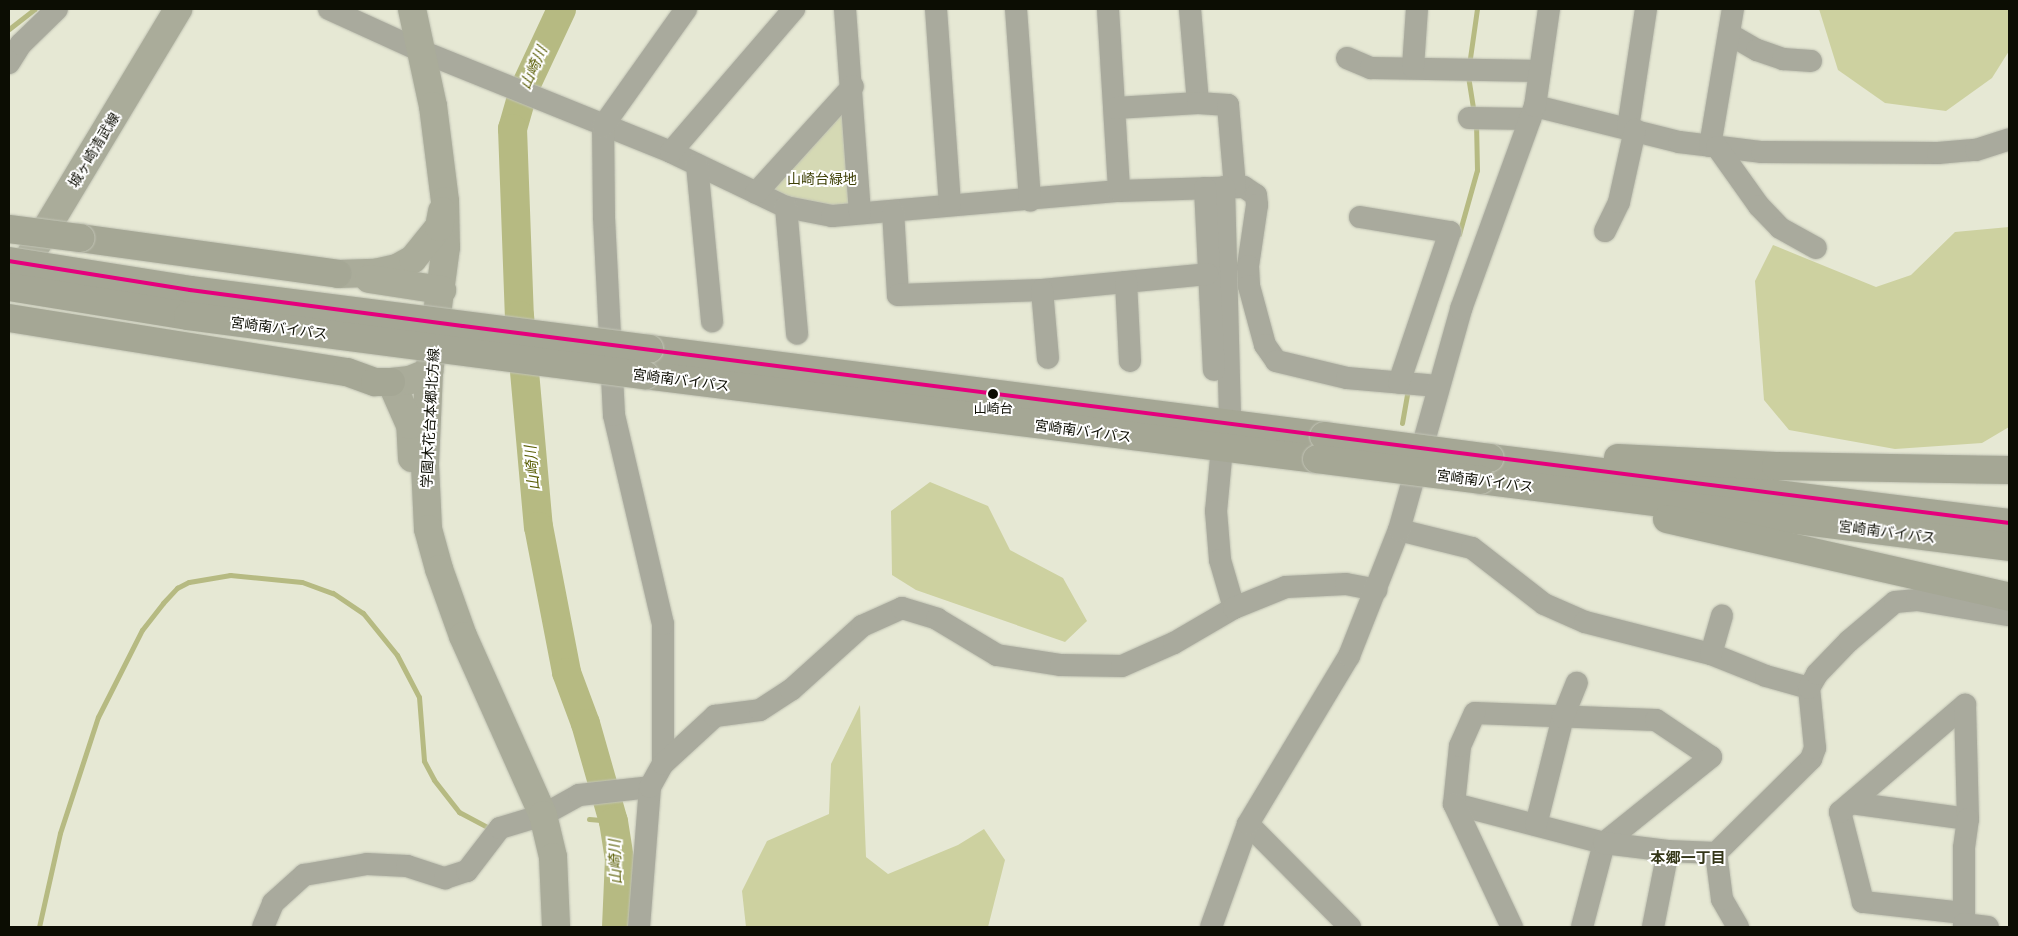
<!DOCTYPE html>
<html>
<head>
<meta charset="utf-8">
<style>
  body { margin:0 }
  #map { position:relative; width:2018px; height:936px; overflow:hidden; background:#e6e8d4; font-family:"DM Sans","Noto Sans JP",sans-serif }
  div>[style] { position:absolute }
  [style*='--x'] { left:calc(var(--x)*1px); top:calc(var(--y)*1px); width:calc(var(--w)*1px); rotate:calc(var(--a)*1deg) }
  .green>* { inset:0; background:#d5d9b4 }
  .forest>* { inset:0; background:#cdd1a0 }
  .stream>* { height:5px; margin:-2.5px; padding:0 2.5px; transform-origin:2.5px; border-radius:2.5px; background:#b6ba82 }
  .river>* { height:29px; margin:-14.5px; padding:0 14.5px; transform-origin:14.5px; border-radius:14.5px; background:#b6ba82 }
  .roads { filter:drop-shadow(0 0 1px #c1c3b4) drop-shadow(0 0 1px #c1c3b4) }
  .minor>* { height:22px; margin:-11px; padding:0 11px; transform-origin:11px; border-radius:11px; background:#a9aa9d }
  .major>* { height:28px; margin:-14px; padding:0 14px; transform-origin:14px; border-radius:14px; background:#aaac9a }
  .highway>* { height:28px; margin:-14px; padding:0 14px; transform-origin:14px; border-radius:14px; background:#a5a795 }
  .bridges { filter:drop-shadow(0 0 1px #c1c3b4) drop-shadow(0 0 1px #c1c3b4) }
  .highway-bridge>* { height:28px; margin:-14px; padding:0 14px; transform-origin:14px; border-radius:14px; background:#a5a795 }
  .bus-1>* { height:4px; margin:-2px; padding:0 2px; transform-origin:2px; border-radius:2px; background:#e5007d }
  .dots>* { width:14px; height:14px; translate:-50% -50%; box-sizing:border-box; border:2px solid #fff; border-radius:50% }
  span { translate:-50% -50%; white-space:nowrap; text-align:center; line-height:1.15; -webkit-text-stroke:4px #fff; paint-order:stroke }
  .bus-label { font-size:13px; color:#0c0d03 }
  .street-label { font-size:14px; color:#0c0d03 }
  .park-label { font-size:14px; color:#3e4006 }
  .water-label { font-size:15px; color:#595d04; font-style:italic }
  .neighbourhood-label { font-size:15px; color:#343618; font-weight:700 }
  .frame { position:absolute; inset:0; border:10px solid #0c0d03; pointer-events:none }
</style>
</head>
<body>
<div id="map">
  <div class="green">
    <i style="clip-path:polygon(842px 110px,855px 200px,846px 211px,815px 210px,772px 190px)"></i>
  </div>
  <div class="forest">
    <i style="clip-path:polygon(1819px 9px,2009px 9px,2009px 51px,1992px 78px,1946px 111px,1885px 103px,1838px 70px)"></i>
    <i style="clip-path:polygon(2009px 227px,2009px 427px,1982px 443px,1895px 449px,1789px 430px,1764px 400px,1755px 281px,1773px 245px,1876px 287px,1911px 275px,1955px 232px)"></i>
    <i style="clip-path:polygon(930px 482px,988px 506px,1010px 550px,1063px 578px,1087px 621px,1065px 642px,916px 590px,892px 575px,891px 511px)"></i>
    <i style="clip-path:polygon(860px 705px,866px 857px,888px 874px,958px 845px,984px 829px,1005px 860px,988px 927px,746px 927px,742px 891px,767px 841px,829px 814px,831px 764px)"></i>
  </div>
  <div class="stream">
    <i style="--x:9;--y:29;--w:33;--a:-38"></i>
    <i style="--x:1469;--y:65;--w:57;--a:-81.9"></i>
    <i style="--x:1468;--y:76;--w:36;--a:81"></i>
    <i style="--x:1459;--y:234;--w:66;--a:-74.3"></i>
    <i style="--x:1477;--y:170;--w:47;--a:-91.2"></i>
    <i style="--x:1402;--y:423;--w:35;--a:-80"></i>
    <i style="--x:589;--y:819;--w:24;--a:5"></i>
    <i style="--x:39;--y:927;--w:96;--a:-77.4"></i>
    <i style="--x:60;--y:833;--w:122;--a:-71.9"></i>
    <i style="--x:98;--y:717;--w:97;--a:-63.2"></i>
    <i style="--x:142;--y:630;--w:34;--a:-52"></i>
    <i style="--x:163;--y:603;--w:21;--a:-47"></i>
    <i style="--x:177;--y:588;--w:13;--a:-27"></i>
    <i style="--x:189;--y:582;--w:42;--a:-9.7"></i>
    <i style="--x:230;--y:575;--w:72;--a:5.6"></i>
    <i style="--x:302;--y:582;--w:33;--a:20"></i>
    <i style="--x:333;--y:593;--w:36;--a:34"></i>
    <i style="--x:363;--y:613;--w:54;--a:51"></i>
    <i style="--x:397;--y:655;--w:47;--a:62.4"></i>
    <i style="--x:419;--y:697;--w:64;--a:85.5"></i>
    <i style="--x:424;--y:761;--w:21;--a:62"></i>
    <i style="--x:434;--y:780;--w:41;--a:52"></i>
    <i style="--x:459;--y:812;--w:36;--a:28"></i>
  </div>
  <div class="river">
    <i style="--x:561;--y:9;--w:89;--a:115.1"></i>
    <i style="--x:523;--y:90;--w:40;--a:106"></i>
    <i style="--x:512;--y:128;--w:187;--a:87.9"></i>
    <i style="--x:519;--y:315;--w:212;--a:84.9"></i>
    <i style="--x:538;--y:526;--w:149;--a:79.1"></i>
    <i style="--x:566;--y:672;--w:54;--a:69.6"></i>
    <i style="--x:585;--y:723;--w:102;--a:74.1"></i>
    <i style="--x:613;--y:821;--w:37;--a:81"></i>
    <i style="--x:619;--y:858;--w:69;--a:92.5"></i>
  </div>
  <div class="roads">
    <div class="minor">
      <i style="--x:329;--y:9;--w:101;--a:24.5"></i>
      <i style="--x:421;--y:51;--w:270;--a:22"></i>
      <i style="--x:671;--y:152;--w:127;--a:25.6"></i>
      <i style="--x:786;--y:207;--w:47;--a:11.1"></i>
      <i style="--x:832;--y:216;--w:288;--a:-5"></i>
      <i style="--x:1119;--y:191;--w:125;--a:-1.8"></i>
      <i style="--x:1244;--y:187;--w:14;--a:34"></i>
      <i style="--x:1256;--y:195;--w:10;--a:84"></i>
      <i style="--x:1257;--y:205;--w:62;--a:98.4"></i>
      <i style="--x:1248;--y:266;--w:20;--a:87"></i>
      <i style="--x:1249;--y:286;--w:61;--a:74.8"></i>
      <i style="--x:1265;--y:345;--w:19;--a:55"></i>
      <i style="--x:1276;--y:361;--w:73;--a:13.5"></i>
      <i style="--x:1347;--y:378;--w:91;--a:5"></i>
      <i style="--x:845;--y:9;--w:204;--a:85.8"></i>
      <i style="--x:936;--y:9;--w:196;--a:85.9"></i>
      <i style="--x:1016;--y:9;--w:192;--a:85.8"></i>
      <i style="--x:1108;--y:9;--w:182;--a:86.5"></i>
      <i style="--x:1190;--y:9;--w:94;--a:85.1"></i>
      <i style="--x:1729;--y:34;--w:32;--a:30"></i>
      <i style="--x:1757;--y:50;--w:28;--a:19"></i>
      <i style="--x:1783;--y:59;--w:28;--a:4"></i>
      <i style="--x:1347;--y:58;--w:26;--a:23"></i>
      <i style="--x:1371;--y:68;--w:169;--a:1"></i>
      <i style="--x:9;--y:63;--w:22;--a:-58"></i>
      <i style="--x:21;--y:44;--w:50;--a:-44.2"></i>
      <i style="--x:1413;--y:67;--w:58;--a:-86.1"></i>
      <i style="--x:1535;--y:106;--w:148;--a:14"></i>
      <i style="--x:1679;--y:142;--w:84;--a:6.9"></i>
      <i style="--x:1762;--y:152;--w:176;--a:0.3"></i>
      <i style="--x:1938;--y:153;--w:38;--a:-5"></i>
      <i style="--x:1976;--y:150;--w:35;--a:-18"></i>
      <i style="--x:1116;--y:108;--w:82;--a:-3.5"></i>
      <i style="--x:1198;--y:103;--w:30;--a:4"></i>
      <i style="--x:1228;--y:105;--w:82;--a:85.1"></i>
      <i style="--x:1469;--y:118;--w:61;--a:0.9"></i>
      <i style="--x:1628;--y:128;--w:120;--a:-81.4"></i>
      <i style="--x:1710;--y:146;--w:139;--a:-80.5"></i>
      <i style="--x:1717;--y:147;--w:72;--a:54.6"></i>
      <i style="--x:1759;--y:206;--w:30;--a:46"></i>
      <i style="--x:1780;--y:228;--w:41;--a:29.1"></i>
      <i style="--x:671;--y:152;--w:189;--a:-49.3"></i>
      <i style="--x:697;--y:165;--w:157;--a:84.5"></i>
      <i style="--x:1224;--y:187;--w:237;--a:88.5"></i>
      <i style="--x:1205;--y:188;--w:182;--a:87.2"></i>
      <i style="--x:756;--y:193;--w:144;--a:-47.8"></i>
      <i style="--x:786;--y:207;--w:127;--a:85"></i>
      <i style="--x:893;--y:211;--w:84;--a:86.6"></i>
      <i style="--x:898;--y:295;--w:144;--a:-2"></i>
      <i style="--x:1042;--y:290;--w:166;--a:-5.5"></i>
      <i style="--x:1360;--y:217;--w:91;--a:9.5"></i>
      <i style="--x:1450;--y:232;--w:159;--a:108.7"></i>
      <i style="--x:1605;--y:231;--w:32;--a:-64"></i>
      <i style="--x:1619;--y:202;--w:74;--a:-77.5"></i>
      <i style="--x:1126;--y:282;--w:79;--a:87.1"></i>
      <i style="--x:1042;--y:290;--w:68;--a:85"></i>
      <i style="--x:1222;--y:448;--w:63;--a:95.4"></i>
      <i style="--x:1216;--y:511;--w:49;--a:85.3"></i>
      <i style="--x:1220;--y:560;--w:50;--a:73.7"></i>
      <i style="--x:1399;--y:530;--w:75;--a:13.9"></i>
      <i style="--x:1472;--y:548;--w:91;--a:37.9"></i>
      <i style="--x:1544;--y:604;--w:45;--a:23.7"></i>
      <i style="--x:1585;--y:622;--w:130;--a:14.3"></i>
      <i style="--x:1711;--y:654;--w:59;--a:21.8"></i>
      <i style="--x:1766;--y:676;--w:45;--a:15.6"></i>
      <i style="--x:1711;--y:654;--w:40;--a:-74"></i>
      <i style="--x:1475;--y:713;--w:181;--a:2.2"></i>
      <i style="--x:1656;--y:720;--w:66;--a:33.9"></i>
      <i style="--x:1711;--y:757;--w:137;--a:141.2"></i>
      <i style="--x:1604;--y:843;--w:155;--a:-165.4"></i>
      <i style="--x:1454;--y:804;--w:58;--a:-84.1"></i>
      <i style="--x:1460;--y:746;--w:36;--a:-66"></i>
      <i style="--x:663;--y:764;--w:140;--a:-90"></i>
      <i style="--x:663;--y:624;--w:215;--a:-103.2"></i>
      <i style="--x:614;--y:415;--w:198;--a:-92.9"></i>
      <i style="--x:604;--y:217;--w:91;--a:-90.6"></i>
      <i style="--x:603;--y:126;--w:143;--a:-54.6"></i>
      <i style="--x:1851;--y:803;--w:118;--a:7.8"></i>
      <i style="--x:1454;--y:804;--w:136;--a:64.8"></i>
      <i style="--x:1248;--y:824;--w:145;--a:45.3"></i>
      <i style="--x:1536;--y:825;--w:111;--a:-76"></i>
      <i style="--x:1563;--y:717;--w:37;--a:-68"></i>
      <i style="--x:1963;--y:913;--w:101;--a:-173.7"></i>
      <i style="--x:1863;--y:902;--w:93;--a:-104.3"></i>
      <i style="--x:1840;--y:812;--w:165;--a:-40.6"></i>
      <i style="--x:1965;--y:705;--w:114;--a:88.5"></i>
      <i style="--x:1968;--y:819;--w:29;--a:98"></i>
      <i style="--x:1964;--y:848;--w:79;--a:90"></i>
      <i style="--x:1964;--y:924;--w:24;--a:7"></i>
      <i style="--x:263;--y:927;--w:26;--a:-67"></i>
      <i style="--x:273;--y:903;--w:42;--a:-42.1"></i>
      <i style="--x:304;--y:875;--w:64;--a:-9.9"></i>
      <i style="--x:367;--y:864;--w:40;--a:2.9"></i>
      <i style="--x:407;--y:866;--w:40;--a:18"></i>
      <i style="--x:445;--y:878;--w:23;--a:-18"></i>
      <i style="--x:467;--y:871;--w:54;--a:-52.5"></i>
      <i style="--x:500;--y:828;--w:45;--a:-16.8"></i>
      <i style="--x:543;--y:815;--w:41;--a:-29.1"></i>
      <i style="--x:579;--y:795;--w:71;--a:-6.4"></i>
      <i style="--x:639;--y:927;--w:140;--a:-85.5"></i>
      <i style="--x:650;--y:787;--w:26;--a:-61"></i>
      <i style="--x:663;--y:764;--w:71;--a:-42.7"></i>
      <i style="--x:715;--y:716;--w:45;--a:-7.6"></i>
      <i style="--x:760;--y:710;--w:37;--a:-33"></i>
      <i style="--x:791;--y:690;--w:96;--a:-42"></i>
      <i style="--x:862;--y:626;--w:44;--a:-24.2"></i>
      <i style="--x:902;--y:608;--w:37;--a:17"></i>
      <i style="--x:937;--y:619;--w:70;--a:31"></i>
      <i style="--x:997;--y:655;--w:65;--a:8.9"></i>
      <i style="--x:1061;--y:665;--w:61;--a:0.9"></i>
      <i style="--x:1122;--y:666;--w:57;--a:-23.9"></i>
      <i style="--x:1174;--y:643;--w:69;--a:-30.3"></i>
      <i style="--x:1234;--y:608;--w:56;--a:-22"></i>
      <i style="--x:1286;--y:587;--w:60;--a:-2.9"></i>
      <i style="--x:1346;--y:584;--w:31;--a:11"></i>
      <i style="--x:1211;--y:927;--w:109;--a:-70.2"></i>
      <i style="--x:1248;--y:824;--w:196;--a:-59"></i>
      <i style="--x:1349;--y:656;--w:136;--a:-68.4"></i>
      <i style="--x:1399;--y:530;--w:230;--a:-74.3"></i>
      <i style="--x:1461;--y:309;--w:216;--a:-70"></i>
      <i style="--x:1535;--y:106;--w:98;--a:-81.8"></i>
      <i style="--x:1582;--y:927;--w:87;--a:-75.3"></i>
      <i style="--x:1604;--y:843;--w:64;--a:7.1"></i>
      <i style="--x:1668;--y:851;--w:48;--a:2.4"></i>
      <i style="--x:1653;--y:927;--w:77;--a:-78.8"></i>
      <i style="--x:1738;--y:927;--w:32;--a:-120"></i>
      <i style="--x:1722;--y:899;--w:46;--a:-97.4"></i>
      <i style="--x:1716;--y:853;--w:134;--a:-44.7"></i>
      <i style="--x:1811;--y:759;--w:12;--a:-70"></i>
      <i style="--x:1815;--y:748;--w:60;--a:-95.7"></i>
      <i style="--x:1809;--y:688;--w:16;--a:-60"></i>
      <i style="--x:1817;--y:674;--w:46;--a:-45.9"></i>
      <i style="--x:1849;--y:641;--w:60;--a:-40.3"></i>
      <i style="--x:1895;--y:602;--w:22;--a:-5"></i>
      <i style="--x:1917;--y:600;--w:93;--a:9.3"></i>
    </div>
    <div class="major">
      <i style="--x:412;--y:9;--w:99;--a:77.8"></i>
      <i style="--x:433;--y:106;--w:96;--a:82.8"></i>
      <i style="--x:445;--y:201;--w:46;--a:88.8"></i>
      <i style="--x:446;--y:247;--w:126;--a:97.7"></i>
      <i style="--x:429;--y:372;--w:93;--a:92.5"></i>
      <i style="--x:425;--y:465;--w:64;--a:87.3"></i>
      <i style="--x:428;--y:529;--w:41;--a:74.6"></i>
      <i style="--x:439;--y:569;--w:71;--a:70.3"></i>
      <i style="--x:463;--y:636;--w:196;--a:65.9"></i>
      <i style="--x:543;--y:815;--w:43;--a:76.6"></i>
      <i style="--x:553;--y:857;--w:70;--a:87.5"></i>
      <i style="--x:338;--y:274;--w:37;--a:-2"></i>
      <i style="--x:375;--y:273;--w:23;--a:-13"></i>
      <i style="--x:397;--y:268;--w:18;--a:-29"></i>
      <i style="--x:413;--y:259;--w:41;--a:-50.9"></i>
      <i style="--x:439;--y:227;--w:16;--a:-79"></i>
      <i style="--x:369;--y:279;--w:74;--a:8.6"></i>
      <i style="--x:13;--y:284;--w:321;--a:-59"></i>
      <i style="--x:412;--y:458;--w:33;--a:-93"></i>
      <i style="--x:410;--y:425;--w:47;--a:-113.8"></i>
      <i style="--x:391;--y:382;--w:19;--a:-6"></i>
      <i style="--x:410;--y:380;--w:21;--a:-23"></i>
    </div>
    <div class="highway">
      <i style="--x:80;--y:238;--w:260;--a:7.9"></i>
      <i style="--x:9;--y:318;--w:342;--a:9.1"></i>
      <i style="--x:347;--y:372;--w:30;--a:20"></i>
      <i style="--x:375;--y:382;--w:16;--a:0"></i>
      <i style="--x:649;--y:349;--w:681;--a:7.34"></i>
      <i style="--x:645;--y:375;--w:677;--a:7.13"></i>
      <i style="--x:1490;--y:458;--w:523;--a:7.14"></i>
      <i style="--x:1618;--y:458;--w:158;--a:2.9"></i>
      <i style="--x:1776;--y:466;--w:233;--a:1"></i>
      <i style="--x:1481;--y:480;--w:532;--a:7.23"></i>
      <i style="--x:1667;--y:519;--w:351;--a:12.8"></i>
    </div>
  </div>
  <div class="bridges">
    <div class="highway-bridge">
      <i style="--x:9;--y:229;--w:72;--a:7.2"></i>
      <i style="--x:9;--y:261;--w:183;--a:9.1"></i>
      <i style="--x:190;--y:290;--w:463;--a:7.3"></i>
      <i style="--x:9;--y:287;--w:181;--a:9.2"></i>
      <i style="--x:188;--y:316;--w:461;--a:7.4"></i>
      <i style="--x:1324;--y:436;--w:167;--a:7.5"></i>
      <i style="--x:1317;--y:459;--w:165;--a:7.3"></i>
    </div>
  </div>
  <div class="bus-1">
    <i style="--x:9;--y:261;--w:183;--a:9.1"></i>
    <i style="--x:190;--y:290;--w:275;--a:7.5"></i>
    <i style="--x:463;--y:326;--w:1559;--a:7.26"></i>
  </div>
  <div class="dots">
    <i style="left:993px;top:394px;background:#0c0d03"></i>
  </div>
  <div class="bus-label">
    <span style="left:993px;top:409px">山崎台</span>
  </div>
  <div class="street-label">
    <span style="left:94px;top:150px;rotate:-59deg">城ヶ崎清武線</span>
    <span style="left:279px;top:328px;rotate:7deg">宮崎南バイパス</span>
    <span style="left:681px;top:380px;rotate:7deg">宮崎南バイパス</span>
    <span style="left:430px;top:418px;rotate:-87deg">学園木花台本郷北方線</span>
    <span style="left:1083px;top:431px;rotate:7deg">宮崎南バイパス</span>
    <span style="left:1485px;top:481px;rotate:7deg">宮崎南バイパス</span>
    <span style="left:1887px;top:532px;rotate:7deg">宮崎南バイパス</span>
  </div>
  <div class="park-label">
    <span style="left:822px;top:179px">山崎台緑地</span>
  </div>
  <div class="water-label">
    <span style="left:534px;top:68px;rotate:-66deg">山崎川</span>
    <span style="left:533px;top:468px;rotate:-95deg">山崎川</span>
    <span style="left:616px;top:862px;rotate:-92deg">山崎川</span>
  </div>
  <div class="neighbourhood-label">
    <span style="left:1688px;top:859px">本郷一丁目</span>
  </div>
  <div class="frame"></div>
</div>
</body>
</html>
